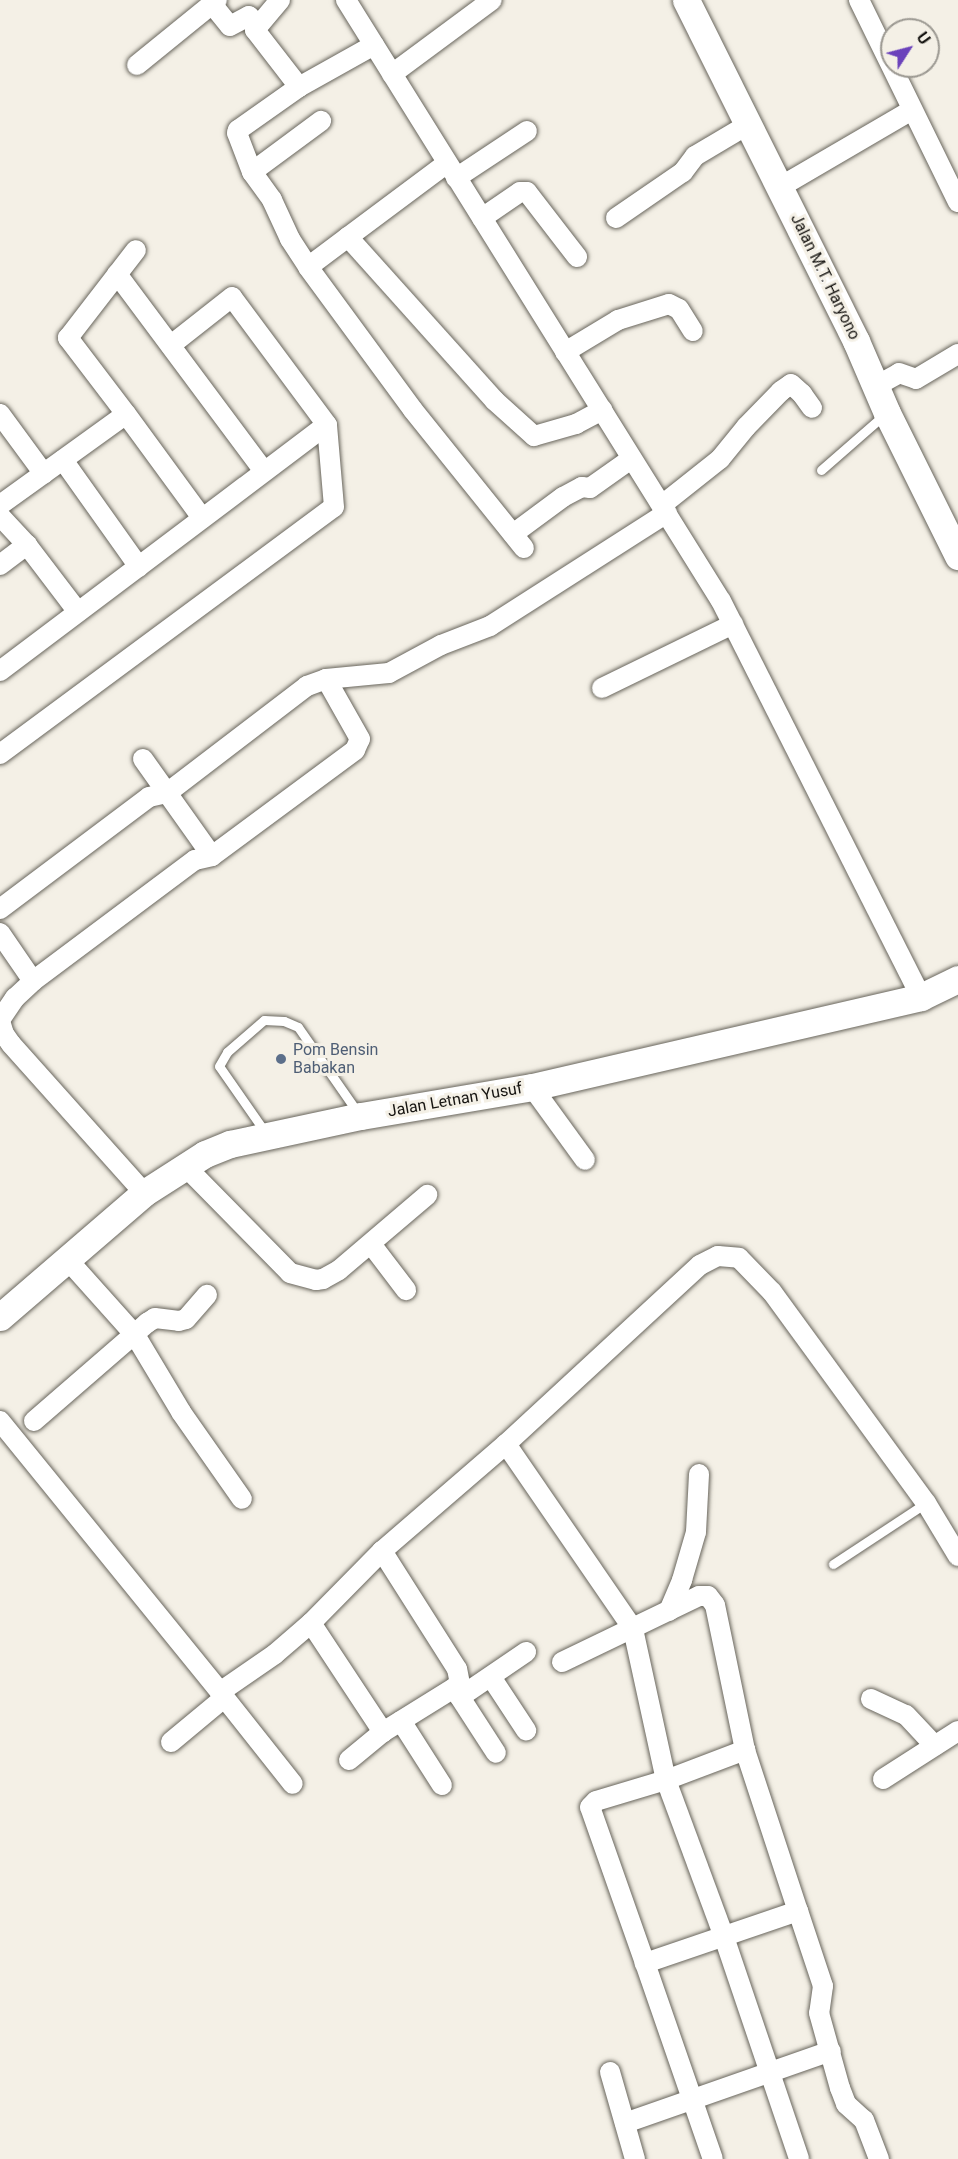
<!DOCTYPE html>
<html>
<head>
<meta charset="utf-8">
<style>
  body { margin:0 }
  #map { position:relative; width:958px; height:2159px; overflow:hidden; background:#f4f0e6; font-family:Roboto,sans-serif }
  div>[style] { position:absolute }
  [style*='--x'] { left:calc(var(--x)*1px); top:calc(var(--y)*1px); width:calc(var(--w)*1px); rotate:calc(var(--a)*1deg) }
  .roads { filter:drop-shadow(0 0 2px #68655c) drop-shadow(0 0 2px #68655c) }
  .lane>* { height:9px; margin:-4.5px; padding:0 4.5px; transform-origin:4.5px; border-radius:4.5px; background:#fff }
  .street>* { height:20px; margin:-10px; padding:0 10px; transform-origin:10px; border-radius:10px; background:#fff }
  .secondary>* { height:27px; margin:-13.5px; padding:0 13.5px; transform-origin:13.5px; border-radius:13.5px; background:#fff }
  .dots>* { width:16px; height:16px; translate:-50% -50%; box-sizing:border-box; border:3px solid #f4f0e6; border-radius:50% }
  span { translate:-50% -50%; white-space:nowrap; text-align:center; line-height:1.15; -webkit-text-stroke:6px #f4f0e6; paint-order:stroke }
  .street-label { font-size:16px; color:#161411 }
  .service-label { font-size:16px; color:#4e5e75 }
  .left { translate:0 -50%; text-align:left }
  .north { position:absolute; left:880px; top:18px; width:60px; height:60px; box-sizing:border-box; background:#f4f0e6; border:2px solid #9b9891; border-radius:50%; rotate:54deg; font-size:16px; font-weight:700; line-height:24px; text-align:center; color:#161411 }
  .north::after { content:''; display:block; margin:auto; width:21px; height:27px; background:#6b42bb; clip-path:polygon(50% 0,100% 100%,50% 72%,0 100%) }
</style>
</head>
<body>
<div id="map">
  <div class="roads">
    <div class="lane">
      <i style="--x:821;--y:470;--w:85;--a:-41.2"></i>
      <i style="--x:265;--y:1132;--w:80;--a:-124.9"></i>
      <i style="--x:219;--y:1066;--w:16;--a:-60"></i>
      <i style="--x:227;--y:1052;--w:49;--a:-40.9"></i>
      <i style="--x:264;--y:1020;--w:20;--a:3"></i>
      <i style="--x:284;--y:1021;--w:15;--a:23"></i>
      <i style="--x:298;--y:1027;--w:105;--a:55.1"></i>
      <i style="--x:833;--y:1564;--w:111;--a:-33.3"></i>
    </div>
    <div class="street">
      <i style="--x:280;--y:0;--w:39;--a:130"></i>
      <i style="--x:255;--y:30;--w:72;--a:52.3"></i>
      <i style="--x:346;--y:0;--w:708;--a:58.04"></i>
      <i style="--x:721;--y:601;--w:444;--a:63.2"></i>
      <i style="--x:859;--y:0;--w:225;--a:63.9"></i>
      <i style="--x:212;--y:4;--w:28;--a:51"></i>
      <i style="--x:230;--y:26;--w:21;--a:-28"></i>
      <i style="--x:249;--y:16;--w:12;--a:48"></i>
      <i style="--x:374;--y:45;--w:86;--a:150.8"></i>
      <i style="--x:299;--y:87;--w:75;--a:144.8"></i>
      <i style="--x:238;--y:130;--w:3;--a:108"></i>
      <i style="--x:237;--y:133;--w:42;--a:69"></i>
      <i style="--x:252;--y:172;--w:34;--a:54"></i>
      <i style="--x:272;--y:200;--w:43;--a:65.2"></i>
      <i style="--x:290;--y:239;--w:33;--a:57"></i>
      <i style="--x:308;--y:267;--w:177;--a:53.7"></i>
      <i style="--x:413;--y:410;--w:177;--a:51.2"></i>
      <i style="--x:137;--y:65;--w:103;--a:-39.1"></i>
      <i style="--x:392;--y:74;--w:124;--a:-36.5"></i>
      <i style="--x:252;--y:172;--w:86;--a:-36.5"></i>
      <i style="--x:456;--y:178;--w:85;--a:-33.5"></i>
      <i style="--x:780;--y:187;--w:153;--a:-30.3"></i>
      <i style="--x:482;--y:218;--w:46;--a:-34.4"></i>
      <i style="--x:520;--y:192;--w:7;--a:0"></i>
      <i style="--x:527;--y:192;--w:82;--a:52.4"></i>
      <i style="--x:616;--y:218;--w:81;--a:-34.5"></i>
      <i style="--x:683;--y:172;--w:20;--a:-53"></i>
      <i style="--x:695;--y:156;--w:63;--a:-30.7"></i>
      <i style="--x:348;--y:237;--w:122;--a:-36.7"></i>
      <i style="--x:308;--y:267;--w:50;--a:-36.9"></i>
      <i style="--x:348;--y:237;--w:219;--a:48.1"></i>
      <i style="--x:494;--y:400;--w:54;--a:42"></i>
      <i style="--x:534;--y:436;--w:44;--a:-15.9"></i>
      <i style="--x:576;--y:424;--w:30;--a:-28"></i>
      <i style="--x:117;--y:274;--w:246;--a:53.3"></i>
      <i style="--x:565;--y:352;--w:62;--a:-31.1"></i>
      <i style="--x:618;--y:320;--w:53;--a:-17.4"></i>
      <i style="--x:669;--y:304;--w:11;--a:27"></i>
      <i style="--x:679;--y:309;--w:26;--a:58"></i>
      <i style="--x:876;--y:386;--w:26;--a:-29"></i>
      <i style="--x:899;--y:373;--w:18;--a:19"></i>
      <i style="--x:916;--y:379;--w:49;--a:-30.8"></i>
      <i style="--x:0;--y:414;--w:74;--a:53.7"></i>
      <i style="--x:126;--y:414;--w:129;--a:53.8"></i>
      <i style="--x:63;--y:460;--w:131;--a:54.6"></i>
      <i style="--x:0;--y:505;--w:155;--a:-35.8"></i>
      <i style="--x:126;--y:414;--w:96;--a:-127.3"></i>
      <i style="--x:68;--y:338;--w:111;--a:-52.3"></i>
      <i style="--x:662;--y:505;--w:74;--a:-38.4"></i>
      <i style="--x:720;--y:459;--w:41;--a:-50.9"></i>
      <i style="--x:746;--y:427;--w:50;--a:-45.8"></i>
      <i style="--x:781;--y:391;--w:12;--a:-35"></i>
      <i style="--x:791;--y:384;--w:15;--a:42"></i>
      <i style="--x:802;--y:394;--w:17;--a:54"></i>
      <i style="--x:0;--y:516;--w:40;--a:47"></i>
      <i style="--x:27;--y:545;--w:84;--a:52.7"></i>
      <i style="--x:513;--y:534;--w:62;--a:-36.5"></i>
      <i style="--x:563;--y:497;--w:21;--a:-28"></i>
      <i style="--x:582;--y:487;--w:8;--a:7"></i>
      <i style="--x:590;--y:488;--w:50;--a:-35.3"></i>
      <i style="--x:0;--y:565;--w:34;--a:-37"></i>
      <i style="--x:0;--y:671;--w:409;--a:-37"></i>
      <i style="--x:602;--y:688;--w:146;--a:-26"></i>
      <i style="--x:0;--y:754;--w:415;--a:-36.5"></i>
      <i style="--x:334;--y:507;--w:82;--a:-94.9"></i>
      <i style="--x:327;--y:425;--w:159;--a:-126.6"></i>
      <i style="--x:232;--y:297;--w:78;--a:141.8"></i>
      <i style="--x:143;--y:759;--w:119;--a:54.6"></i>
      <i style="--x:0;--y:909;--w:186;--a:-36.9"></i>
      <i style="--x:149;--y:797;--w:18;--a:-13"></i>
      <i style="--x:167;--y:793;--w:176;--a:-37.4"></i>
      <i style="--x:307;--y:686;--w:20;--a:-20"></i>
      <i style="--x:326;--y:679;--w:63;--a:-5.4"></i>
      <i style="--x:389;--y:673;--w:59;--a:-28.3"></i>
      <i style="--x:441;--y:645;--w:53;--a:-21.2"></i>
      <i style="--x:490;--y:626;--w:210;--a:-32.6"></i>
      <i style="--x:0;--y:933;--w:58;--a:55.5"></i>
      <i style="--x:0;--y:1020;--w:27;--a:-56"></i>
      <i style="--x:15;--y:998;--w:25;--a:-43"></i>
      <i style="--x:33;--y:981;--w:202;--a:-36.8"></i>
      <i style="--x:195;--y:860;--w:17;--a:-13"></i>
      <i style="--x:212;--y:856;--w:178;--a:-36.5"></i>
      <i style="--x:355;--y:750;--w:12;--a:-66"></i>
      <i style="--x:360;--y:739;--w:69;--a:-119.5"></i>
      <i style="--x:0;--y:1021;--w:14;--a:73"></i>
      <i style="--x:4;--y:1034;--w:12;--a:55"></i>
      <i style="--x:11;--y:1044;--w:200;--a:48.2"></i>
      <i style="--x:532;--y:1087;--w:90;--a:54"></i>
      <i style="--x:186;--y:1167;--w:148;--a:45.5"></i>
      <i style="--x:290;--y:1273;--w:27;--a:15"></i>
      <i style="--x:316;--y:1280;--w:7;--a:-8"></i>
      <i style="--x:323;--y:1279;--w:18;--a:-29"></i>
      <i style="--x:339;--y:1270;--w:116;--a:-40.4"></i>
      <i style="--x:371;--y:1244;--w:58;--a:52.7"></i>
      <i style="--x:67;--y:1259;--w:102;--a:48.2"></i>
      <i style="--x:135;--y:1335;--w:90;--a:59.1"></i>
      <i style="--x:181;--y:1412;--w:106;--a:55"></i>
      <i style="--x:0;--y:1421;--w:349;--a:50.9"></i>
      <i style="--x:220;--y:1692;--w:67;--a:-34.6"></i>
      <i style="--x:275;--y:1654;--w:48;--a:-40.7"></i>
      <i style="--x:311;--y:1623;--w:101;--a:-45.4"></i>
      <i style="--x:382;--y:1551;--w:164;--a:-40.8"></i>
      <i style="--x:506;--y:1444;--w:264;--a:-42.7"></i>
      <i style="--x:700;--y:1265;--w:20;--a:-27"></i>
      <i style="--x:718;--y:1256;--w:21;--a:5"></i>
      <i style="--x:739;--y:1258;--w:47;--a:45.9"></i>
      <i style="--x:772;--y:1292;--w:261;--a:53.9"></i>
      <i style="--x:926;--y:1503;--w:62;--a:58.9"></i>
      <i style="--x:34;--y:1421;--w:150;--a:-40.9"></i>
      <i style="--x:147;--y:1323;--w:9;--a:-32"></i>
      <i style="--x:155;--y:1318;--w:24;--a:7"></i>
      <i style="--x:179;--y:1321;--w:7;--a:-16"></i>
      <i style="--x:186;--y:1319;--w:32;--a:-49"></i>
      <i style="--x:506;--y:1444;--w:224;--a:55.5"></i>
      <i style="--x:633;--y:1629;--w:155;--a:77.7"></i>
      <i style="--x:666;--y:1780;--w:167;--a:69.7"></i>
      <i style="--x:724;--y:1937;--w:234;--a:71.3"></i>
      <i style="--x:669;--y:1611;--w:34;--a:-67"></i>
      <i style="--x:682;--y:1580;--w:50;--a:-73.7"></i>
      <i style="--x:696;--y:1532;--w:58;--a:-87"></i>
      <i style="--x:311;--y:1623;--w:131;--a:56.6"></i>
      <i style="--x:383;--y:1732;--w:91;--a:-31.9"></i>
      <i style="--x:460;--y:1684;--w:15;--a:-101"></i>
      <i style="--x:457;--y:1669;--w:140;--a:-122.4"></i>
      <i style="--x:562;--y:1662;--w:152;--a:-25.7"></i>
      <i style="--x:699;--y:1596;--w:9;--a:0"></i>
      <i style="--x:708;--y:1596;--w:11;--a:52"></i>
      <i style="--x:715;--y:1605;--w:148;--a:78.3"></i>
      <i style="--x:491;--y:1677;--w:64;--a:56.6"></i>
      <i style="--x:454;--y:1688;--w:77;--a:57.1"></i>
      <i style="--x:220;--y:1692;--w:117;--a:51.6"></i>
      <i style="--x:460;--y:1697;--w:80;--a:-34.3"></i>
      <i style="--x:871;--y:1699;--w:38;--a:25"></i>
      <i style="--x:906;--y:1715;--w:42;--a:46.9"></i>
      <i style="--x:401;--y:1721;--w:76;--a:57.4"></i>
      <i style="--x:171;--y:1742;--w:69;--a:-39.7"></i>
      <i style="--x:349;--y:1760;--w:44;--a:-39.5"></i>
      <i style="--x:883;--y:1779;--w:89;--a:-32.6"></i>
      <i style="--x:798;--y:1911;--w:162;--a:161.2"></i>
      <i style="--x:645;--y:1963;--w:165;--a:-109.4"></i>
      <i style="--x:590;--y:1807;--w:8;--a:-45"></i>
      <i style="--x:596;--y:1801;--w:73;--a:-16.7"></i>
      <i style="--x:666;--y:1780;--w:85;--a:-20.8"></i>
      <i style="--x:745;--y:1750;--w:169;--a:71.8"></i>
      <i style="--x:798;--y:1911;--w:79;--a:71.6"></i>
      <i style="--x:823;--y:1986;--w:27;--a:98"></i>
      <i style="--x:819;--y:2013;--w:78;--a:74.4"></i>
      <i style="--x:840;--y:2088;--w:17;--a:69"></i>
      <i style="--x:846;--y:2104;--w:24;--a:42"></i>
      <i style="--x:864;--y:2120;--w:42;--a:69"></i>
      <i style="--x:645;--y:1963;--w:207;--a:70.9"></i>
      <i style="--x:610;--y:2072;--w:91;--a:74"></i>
      <i style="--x:625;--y:2123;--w:218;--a:-19.3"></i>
    </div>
    <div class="secondary">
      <i style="--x:686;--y:0;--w:381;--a:63.5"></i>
      <i style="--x:856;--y:341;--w:78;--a:66.7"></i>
      <i style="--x:887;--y:413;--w:160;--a:63.6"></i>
      <i style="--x:0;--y:1317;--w:190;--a:-40.7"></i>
      <i style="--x:144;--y:1193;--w:72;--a:-32.6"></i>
      <i style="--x:205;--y:1154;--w:27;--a:-22"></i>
      <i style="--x:230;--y:1144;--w:134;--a:-12.1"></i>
      <i style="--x:361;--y:1116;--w:173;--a:-9.6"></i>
      <i style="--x:532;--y:1087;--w:399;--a:-13"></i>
      <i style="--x:921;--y:997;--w:41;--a:-25.9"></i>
    </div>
  </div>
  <div class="dots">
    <i style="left:281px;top:1059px;background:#5c6f8a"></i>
  </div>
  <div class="street-label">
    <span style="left:825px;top:277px;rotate:64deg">Jalan M.T. Haryono</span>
    <span style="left:455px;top:1100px;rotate:-10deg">Jalan Letnan Yusuf</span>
  </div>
  <div class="service-label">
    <span class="left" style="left:293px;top:1059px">Pom Bensin<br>Babakan</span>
  </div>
  <div class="north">U</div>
</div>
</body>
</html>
